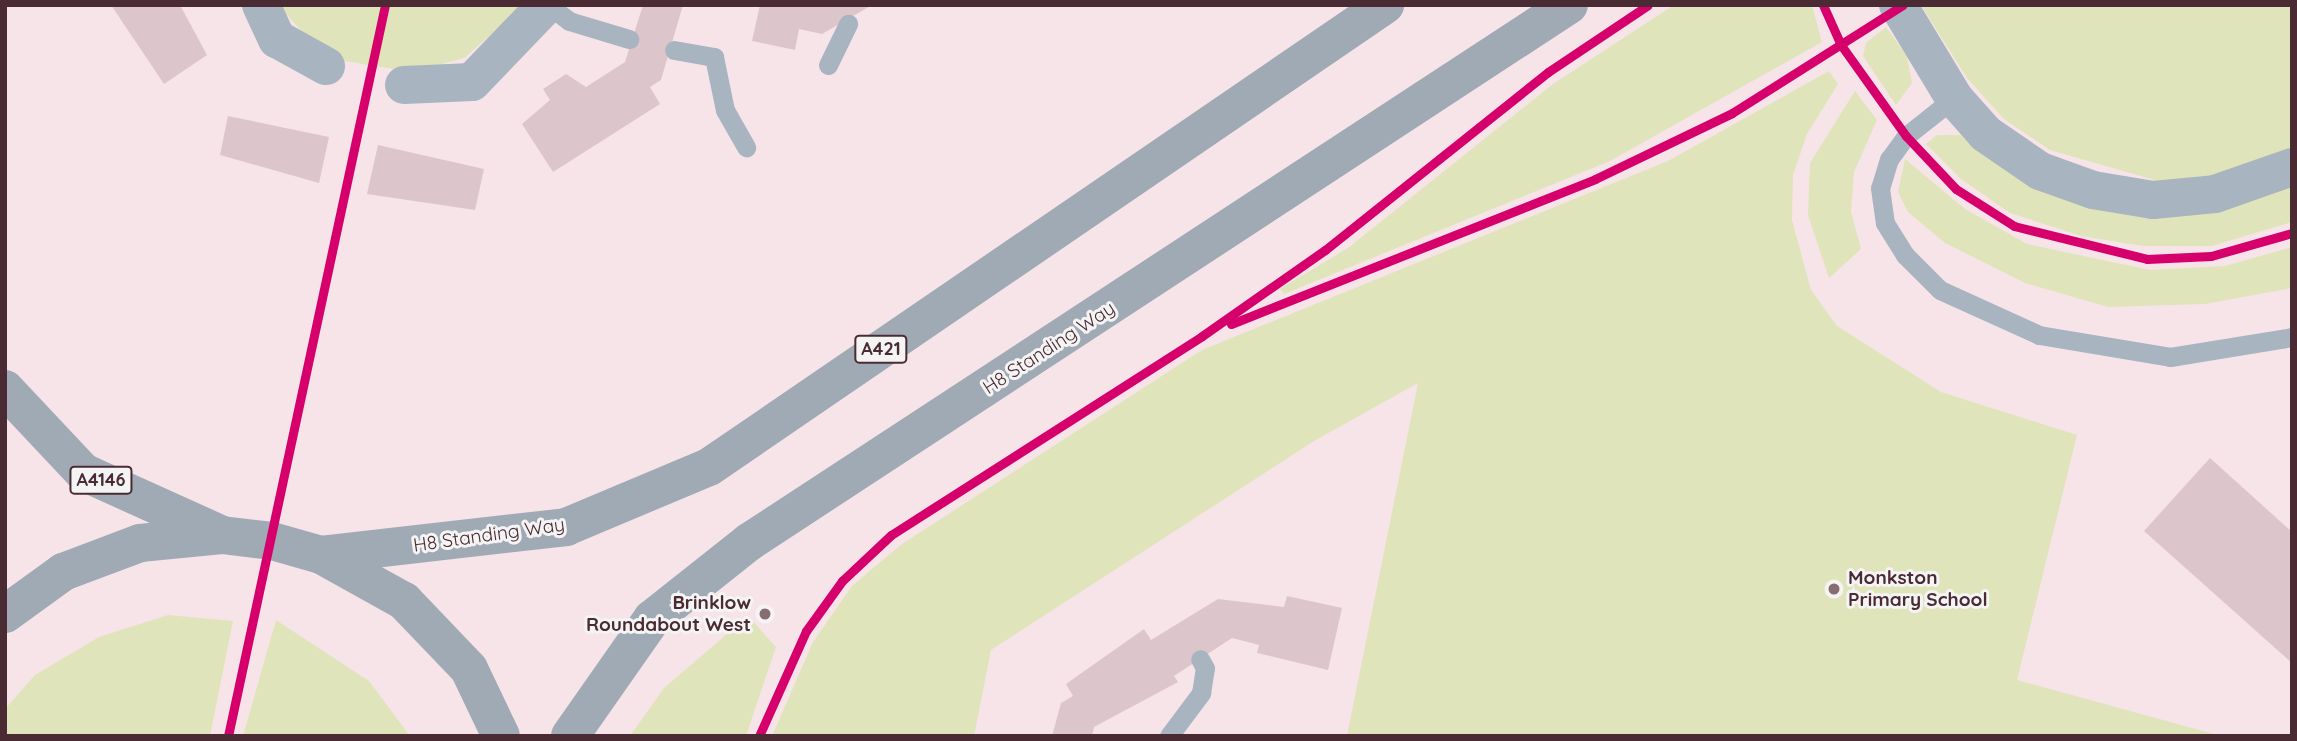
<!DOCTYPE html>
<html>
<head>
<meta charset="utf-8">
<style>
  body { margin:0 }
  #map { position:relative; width:2297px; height:741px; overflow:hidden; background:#f7e4e8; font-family:Quicksand,sans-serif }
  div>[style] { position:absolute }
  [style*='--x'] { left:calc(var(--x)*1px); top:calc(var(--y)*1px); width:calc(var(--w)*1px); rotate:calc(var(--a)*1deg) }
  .green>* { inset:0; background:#dfe4ba }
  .building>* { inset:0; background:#ddc6cb }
  .service>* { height:19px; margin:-9.5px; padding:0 9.5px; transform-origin:9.5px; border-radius:9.5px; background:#a9b4c1 }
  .minor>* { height:38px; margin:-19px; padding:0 19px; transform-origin:19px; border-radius:19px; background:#a9b4c1 }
  .trunk>* { height:38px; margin:-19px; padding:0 19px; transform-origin:19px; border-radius:19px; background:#a0aab5 }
  .cycleway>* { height:9px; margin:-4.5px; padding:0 4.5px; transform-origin:4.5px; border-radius:4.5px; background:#d6006c }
  .dots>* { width:19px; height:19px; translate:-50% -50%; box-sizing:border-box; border:4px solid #f4f4f4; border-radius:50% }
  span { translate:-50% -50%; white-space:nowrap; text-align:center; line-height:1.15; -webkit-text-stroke:6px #f4f4f4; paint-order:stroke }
  .shield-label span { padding:2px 5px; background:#f4f4f4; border:2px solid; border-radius:5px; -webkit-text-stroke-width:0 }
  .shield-label { font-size:18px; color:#4b2b33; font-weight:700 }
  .street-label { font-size:19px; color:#4b2b33 }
  .poi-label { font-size:19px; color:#4b2b33; font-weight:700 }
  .left { translate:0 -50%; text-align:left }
  .right { translate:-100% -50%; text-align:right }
  .frame { position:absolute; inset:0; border:7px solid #4b2b33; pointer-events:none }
</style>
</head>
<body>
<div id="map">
  <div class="green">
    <i style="clip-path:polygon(278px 5px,525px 5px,464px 58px,413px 72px,344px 61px,313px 44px)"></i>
    <i style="clip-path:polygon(1674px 5px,1812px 5px,1822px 42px,1610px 161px,1284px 294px,1280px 289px,1348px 248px,1553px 84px)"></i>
    <i style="clip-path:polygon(1921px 5px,2292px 5px,2292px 150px,2216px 176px,2158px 181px,2050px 150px,2004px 119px,1967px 78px)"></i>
    <i style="clip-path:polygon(1886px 27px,1907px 56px,1912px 83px,1896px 105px,1863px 56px,1866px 43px)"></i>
    <i style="clip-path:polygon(1829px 71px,1838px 84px,1807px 134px,1793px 175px,1792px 220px,1811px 290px,1837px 326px,1941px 392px,2077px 435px,2017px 680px,2221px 736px,1347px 736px,1418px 383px,1314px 441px,991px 650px,974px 736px,772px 736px,813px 642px,852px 586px,902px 544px,1202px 350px,1668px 161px)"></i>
    <i style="clip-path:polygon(1855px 91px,1877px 120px,1854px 172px,1851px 212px,1861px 249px,1829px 278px,1808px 215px,1810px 163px)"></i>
    <i style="clip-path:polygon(1937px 135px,1961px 135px,1982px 154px,2198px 214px,2292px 186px,2292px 222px,2212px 246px,2143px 246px,2081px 236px,2010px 213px,1961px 179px,1926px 144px)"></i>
    <i style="clip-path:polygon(1905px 159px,1965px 209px,2027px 244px,2150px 270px,2225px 266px,2292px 247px,2292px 288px,2205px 304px,2108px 307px,2025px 283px,1945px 243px,1908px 212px,1898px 192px)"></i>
    <i style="clip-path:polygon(168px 615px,233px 621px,210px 736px,5px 736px,5px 709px,35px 675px,99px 637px)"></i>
    <i style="clip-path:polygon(748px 616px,776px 647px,746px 736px,630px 736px,664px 688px)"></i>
    <i style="clip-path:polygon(276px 620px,369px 681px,410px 736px,243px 736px)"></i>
  </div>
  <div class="building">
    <i style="clip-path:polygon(111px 5px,180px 5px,207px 55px,164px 84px)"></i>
    <i style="clip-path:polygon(643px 5px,683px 5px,661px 80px,650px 87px,660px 104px,553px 172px,522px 124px,550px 100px,543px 89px,566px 74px,586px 87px,625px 62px)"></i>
    <i style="clip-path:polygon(760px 5px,872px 5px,822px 34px,799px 29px,795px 50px,752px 41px)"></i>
    <i style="clip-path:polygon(228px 116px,329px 137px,319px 183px,220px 155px)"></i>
    <i style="clip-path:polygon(378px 145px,484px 169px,475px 210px,367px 194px)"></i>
    <i style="clip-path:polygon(2210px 458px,2292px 532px,2292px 663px,2144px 531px)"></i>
    <i style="clip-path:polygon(1287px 596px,1342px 608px,1328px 670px,1257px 653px,1259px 645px,1232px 638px,1174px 676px,1178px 682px,1094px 727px,1092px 736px,1052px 736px,1061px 703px,1073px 696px,1066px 684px,1144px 629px,1151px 640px,1218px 599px,1284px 607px)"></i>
  </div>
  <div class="service">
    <i style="--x:548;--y:5;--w:26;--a:37"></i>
    <i style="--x:569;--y:21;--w:63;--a:16.7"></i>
    <i style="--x:674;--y:50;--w:41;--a:9.9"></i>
    <i style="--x:714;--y:57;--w:54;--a:78.3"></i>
    <i style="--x:725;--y:110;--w:43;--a:60.4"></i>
    <i style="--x:828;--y:65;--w:46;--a:-64"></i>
    <i style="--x:1954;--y:98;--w:61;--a:141.6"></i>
    <i style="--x:1906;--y:136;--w:29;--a:126"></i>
    <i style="--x:1889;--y:159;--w:30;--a:107"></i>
    <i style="--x:1880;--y:188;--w:35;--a:82"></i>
    <i style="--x:1885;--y:223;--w:38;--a:58"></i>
    <i style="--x:1905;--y:255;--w:49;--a:45"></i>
    <i style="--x:1940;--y:290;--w:109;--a:24.4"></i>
    <i style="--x:2039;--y:335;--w:133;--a:9.5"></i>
    <i style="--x:2170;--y:357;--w:124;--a:-9.3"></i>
    <i style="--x:1169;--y:736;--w:54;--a:-53.3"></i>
    <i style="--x:1201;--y:693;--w:25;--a:-81"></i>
    <i style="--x:1205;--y:668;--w:10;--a:-119"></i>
  </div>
  <div class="minor">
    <i style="--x:261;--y:5;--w:38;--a:65"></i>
    <i style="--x:277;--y:39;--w:56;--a:28.9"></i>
    <i style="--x:1898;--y:5;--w:109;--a:58.9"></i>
    <i style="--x:1954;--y:98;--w:48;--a:48.4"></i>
    <i style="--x:1986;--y:134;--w:65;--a:34.4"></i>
    <i style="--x:2040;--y:171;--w:56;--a:19.7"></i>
    <i style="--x:2093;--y:190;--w:61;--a:9.5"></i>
    <i style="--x:2153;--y:200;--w:62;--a:-5.5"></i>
    <i style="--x:2215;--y:194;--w:82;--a:-19.3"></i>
    <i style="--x:404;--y:85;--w:68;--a:-2.5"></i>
    <i style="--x:472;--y:82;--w:107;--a:-46.1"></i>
  </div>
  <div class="trunk">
    <i style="--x:5;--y:389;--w:114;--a:46.8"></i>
    <i style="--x:83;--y:472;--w:150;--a:24.3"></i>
    <i style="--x:321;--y:555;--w:247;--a:-6.5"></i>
    <i style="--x:566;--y:527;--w:155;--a:-22.8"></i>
    <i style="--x:709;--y:467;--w:819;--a:-34.35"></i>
    <i style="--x:5;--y:614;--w:72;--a:-35.9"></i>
    <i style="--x:63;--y:572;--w:82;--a:-20.6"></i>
    <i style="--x:140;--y:543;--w:82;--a:-5.6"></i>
    <i style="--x:222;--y:535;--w:50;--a:6.8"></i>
    <i style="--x:272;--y:541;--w:51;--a:15.9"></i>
    <i style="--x:321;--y:555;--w:95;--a:29"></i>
    <i style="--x:404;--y:601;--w:94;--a:46.3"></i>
    <i style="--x:469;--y:669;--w:74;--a:64.5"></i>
    <i style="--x:570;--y:736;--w:143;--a:-55"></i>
    <i style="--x:652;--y:619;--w:124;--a:-38.4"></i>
    <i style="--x:749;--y:542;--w:980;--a:-33.22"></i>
  </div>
  <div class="cycleway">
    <i style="--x:1823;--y:5;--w:44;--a:65.8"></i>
    <i style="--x:1841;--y:45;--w:112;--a:54.5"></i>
    <i style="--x:1906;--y:136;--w:73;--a:46.7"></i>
    <i style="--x:1956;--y:189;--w:69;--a:32.5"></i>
    <i style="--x:2014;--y:226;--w:137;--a:13.9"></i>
    <i style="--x:2147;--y:259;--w:64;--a:-2.7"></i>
    <i style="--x:2211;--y:256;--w:84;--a:-15.9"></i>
    <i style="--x:1231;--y:324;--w:392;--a:-21.7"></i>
    <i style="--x:1595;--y:179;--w:152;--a:-25.7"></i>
    <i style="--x:1732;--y:113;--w:202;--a:-32.3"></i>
    <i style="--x:228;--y:736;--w:748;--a:-77.88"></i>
    <i style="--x:759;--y:736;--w:115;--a:-65.9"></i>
    <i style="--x:806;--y:631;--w:62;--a:-54.2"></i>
    <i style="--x:842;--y:581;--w:67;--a:-43.2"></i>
    <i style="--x:891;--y:535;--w:369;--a:-32.6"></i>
    <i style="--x:1202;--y:336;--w:150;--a:-35"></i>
    <i style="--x:1325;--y:250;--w:285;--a:-38.6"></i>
    <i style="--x:1548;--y:72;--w:120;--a:-33.8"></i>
  </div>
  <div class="dots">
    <i style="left:1834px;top:589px;background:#876c72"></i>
    <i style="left:765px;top:614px;background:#876c72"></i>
  </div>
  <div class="shield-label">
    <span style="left:881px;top:349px">A421</span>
    <span style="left:101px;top:480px">A4146</span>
  </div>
  <div class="street-label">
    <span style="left:1049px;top:348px;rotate:-33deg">H8 Standing Way</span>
    <span style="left:489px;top:535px;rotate:-8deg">H8 Standing Way</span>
  </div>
  <div class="poi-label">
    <span class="left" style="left:1848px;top:589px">Monkston<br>Primary School</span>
    <span class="right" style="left:751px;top:614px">Brinklow<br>Roundabout West</span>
  </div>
  <div class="frame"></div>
</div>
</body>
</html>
